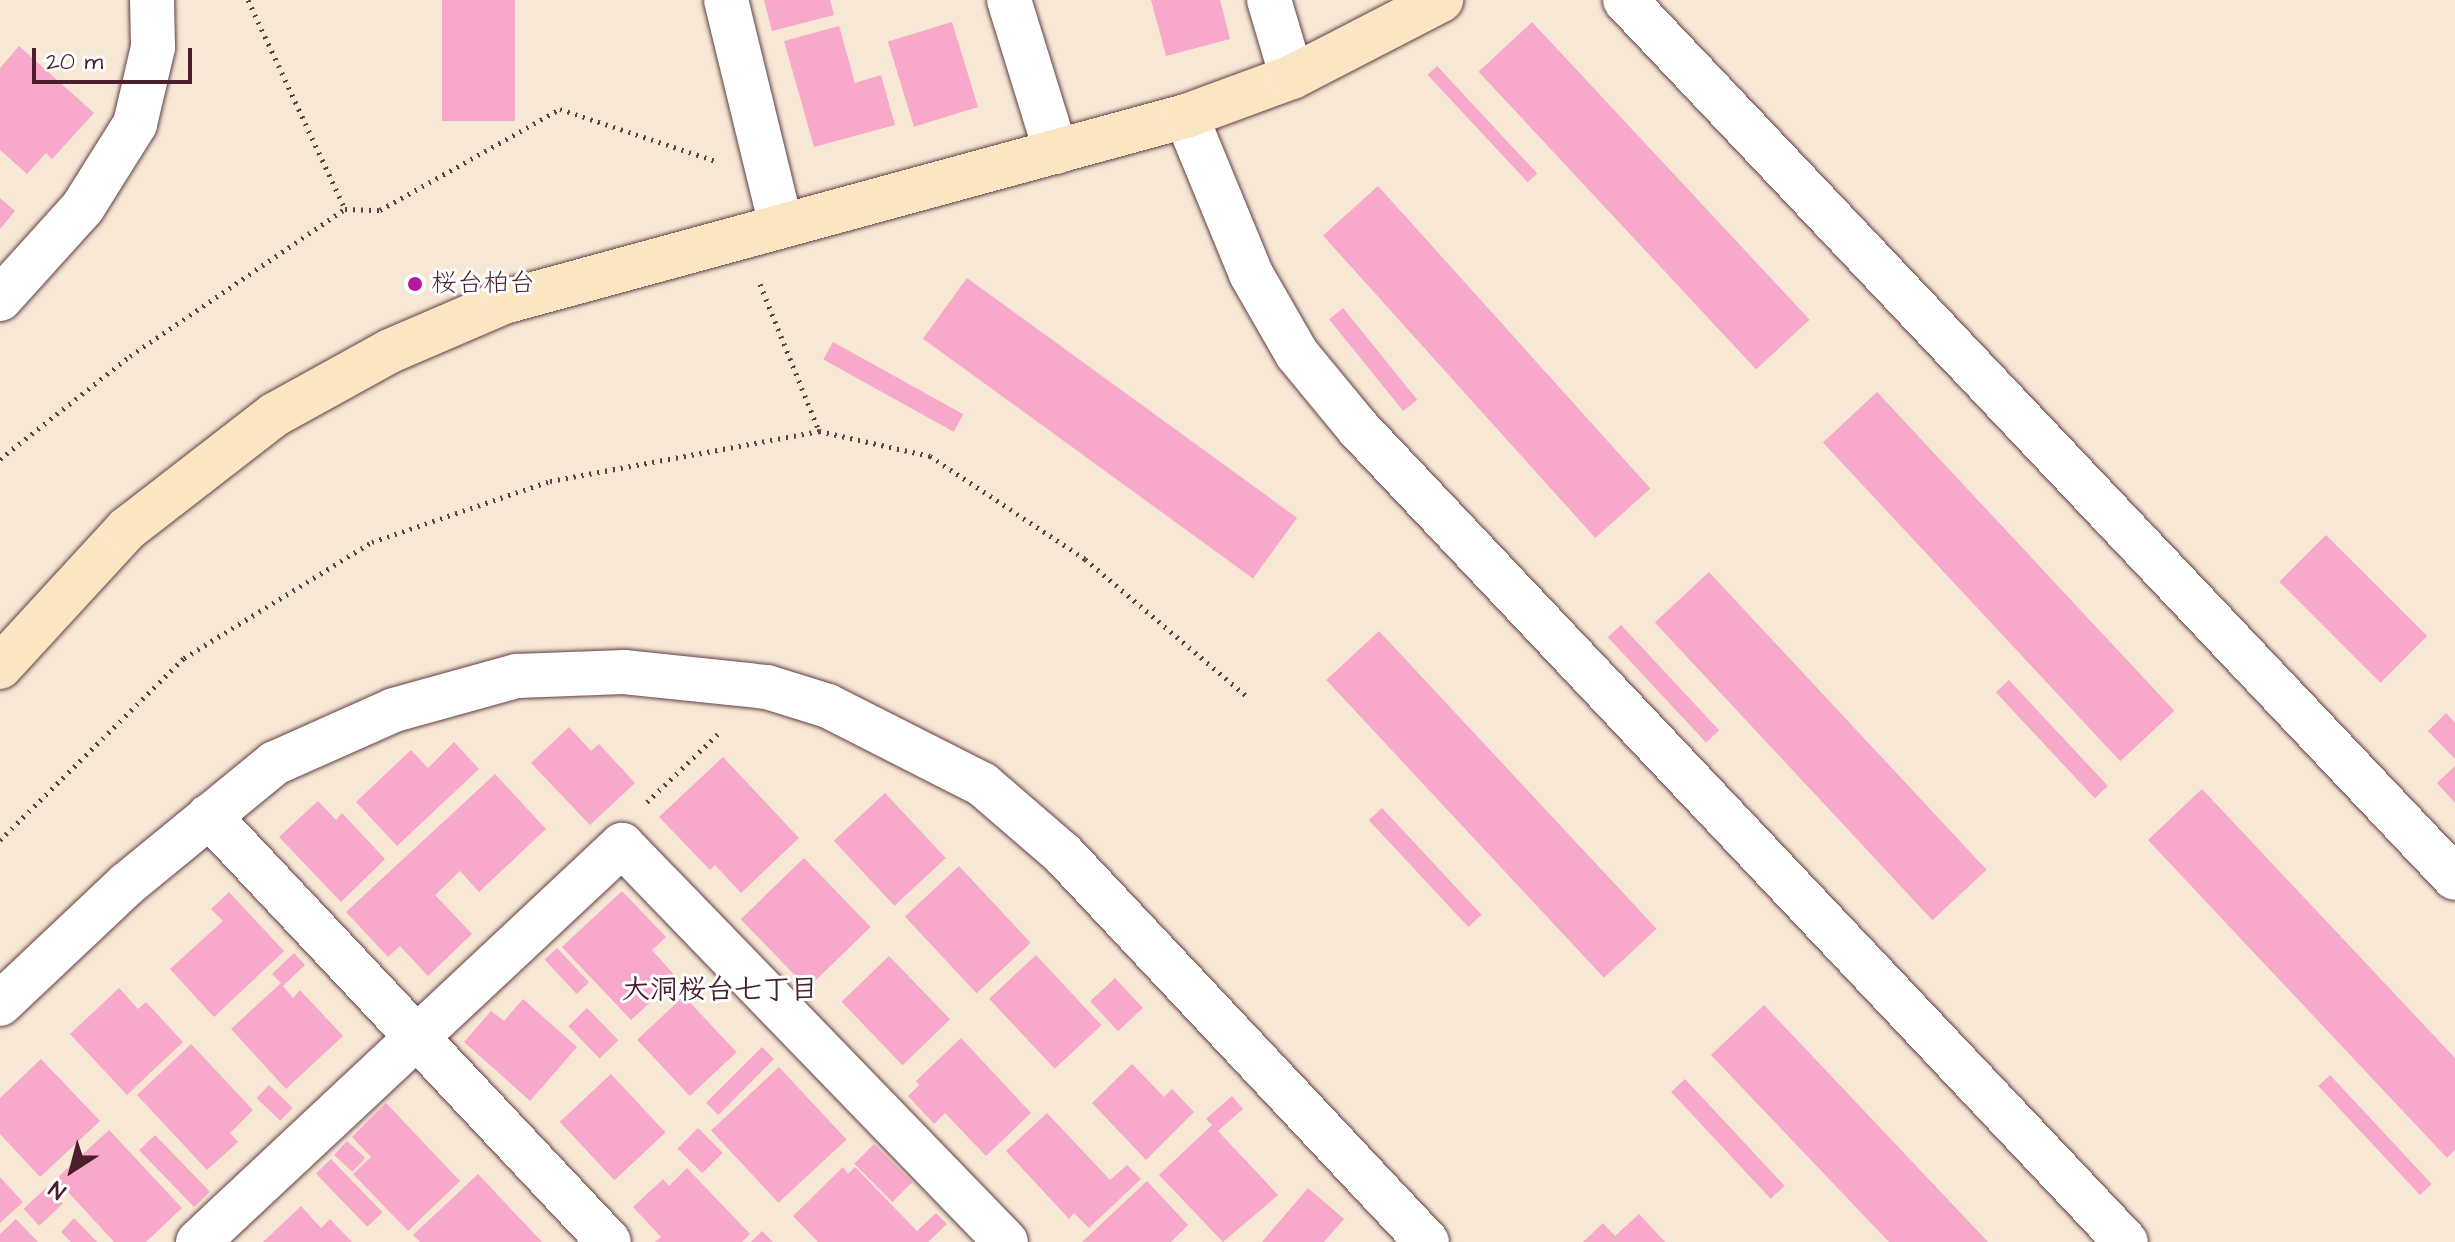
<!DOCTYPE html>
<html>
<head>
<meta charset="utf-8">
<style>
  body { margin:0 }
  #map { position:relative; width:2455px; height:1242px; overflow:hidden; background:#f6e8d5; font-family:"Architects Daughter","Klee One",sans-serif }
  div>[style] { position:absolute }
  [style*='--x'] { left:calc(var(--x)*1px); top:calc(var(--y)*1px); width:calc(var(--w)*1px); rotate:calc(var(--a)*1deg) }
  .building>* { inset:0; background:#f8a8cb; transform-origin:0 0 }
  .path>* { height:5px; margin-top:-2.5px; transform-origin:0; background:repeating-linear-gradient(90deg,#643d44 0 2px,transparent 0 8px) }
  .roads { filter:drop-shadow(0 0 2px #643d44) drop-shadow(0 0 2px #643d44) }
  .street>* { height:44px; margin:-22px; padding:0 22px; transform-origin:22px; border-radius:22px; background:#fff }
  .secondary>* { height:44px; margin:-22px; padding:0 22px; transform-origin:22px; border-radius:22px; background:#fbe6c4 }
  .dots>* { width:22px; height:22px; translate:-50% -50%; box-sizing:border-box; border:4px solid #fff; border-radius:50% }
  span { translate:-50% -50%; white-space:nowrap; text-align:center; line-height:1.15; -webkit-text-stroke:6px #fff; paint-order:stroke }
  .poi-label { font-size:26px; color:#4a1f2b }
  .left { translate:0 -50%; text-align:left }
  .neighbourhood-label { font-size:28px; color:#4a1f2b; font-weight:700 }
  .north { position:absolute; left:32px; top:1130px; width:80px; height:80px; -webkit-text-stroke:6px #fff; paint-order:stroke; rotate:216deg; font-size:22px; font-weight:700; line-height:32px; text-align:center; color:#4a1f2b }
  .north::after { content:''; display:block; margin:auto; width:28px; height:36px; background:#4a1f2b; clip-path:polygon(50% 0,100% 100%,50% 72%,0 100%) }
  .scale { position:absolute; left:32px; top:48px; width:160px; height:36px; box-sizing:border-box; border:4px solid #4a1f2b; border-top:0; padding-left:10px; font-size:24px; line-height:28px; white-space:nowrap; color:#4a1f2b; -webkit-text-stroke:6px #fff; paint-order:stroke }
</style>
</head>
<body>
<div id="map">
  <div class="building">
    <i style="left:442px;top:0;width:73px;height:121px"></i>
    <i style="clip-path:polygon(764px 0,830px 0,834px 15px,772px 31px)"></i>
    <i style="clip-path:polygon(1151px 0,1220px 0,1230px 39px,1166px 56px)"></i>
    <i style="left:952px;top:22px;width:89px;height:67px;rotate:73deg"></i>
    <i style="left:1532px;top:22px;width:407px;height:73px;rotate:47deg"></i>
    <i style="clip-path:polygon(839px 26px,855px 83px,881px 75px,895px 125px,814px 147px,784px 41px)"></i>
    <i style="clip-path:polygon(19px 46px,94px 113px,52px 159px,46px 153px,27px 174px,0 150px,0 68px)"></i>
    <i style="left:1437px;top:66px;width:147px;height:13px;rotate:47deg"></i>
    <i style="left:1378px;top:186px;width:407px;height:74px;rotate:48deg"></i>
    <i style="clip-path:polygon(0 198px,15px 211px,0 229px)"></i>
    <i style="left:967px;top:278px;width:408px;height:75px;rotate:36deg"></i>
    <i style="left:1343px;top:308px;width:118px;height:18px;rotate:51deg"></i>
    <i style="left:833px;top:342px;width:149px;height:20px;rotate:29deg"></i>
    <i style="left:1877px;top:392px;width:436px;height:74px;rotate:47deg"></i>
    <i style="left:2326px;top:535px;width:143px;height:66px;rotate:45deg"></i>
    <i style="left:1709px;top:572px;width:407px;height:74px;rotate:47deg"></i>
    <i style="left:1621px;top:625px;width:144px;height:18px;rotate:47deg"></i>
    <i style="left:1379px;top:631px;width:407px;height:72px;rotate:47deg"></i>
    <i style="left:2009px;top:680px;width:145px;height:18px;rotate:47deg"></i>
    <i style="clip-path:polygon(2446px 713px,2455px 723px,2455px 759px,2428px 731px)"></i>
    <i style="clip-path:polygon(569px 727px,591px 751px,599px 744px,635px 783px,590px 825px,531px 763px)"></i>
    <i style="clip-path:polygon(454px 742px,479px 769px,397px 846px,356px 802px,411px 750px,428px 768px)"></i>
    <i style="clip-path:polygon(723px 757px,799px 838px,741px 893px,715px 865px,710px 870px,659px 817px)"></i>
    <i style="clip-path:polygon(2455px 766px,2455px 803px,2437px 783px)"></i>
    <i style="clip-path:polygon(495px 774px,546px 829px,479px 892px,460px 871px,435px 895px,472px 934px,428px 976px,400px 946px,388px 957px,346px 912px)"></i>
    <i style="clip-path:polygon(2202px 789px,2455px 1058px,2455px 1150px,2447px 1158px,2148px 840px)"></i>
    <i style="left:885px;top:793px;width:89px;height:70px;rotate:47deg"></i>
    <i style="clip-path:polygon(318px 801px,336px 820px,342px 813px,385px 859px,341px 902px,279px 837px)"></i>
    <i style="left:1382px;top:808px;width:146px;height:18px;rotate:47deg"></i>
    <i style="left:804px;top:858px;width:96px;height:88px;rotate:46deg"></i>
    <i style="left:959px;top:866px;width:105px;height:74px;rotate:47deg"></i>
    <i style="clip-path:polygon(622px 891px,666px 937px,652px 950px,677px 978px,631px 1020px,562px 947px)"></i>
    <i style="clip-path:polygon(229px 892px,284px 951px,214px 1017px,170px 969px,223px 921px,211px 909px)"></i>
    <i style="left:557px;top:948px;width:47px;height:17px;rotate:47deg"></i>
    <i style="clip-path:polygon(294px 953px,305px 965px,283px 986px,293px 998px,300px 990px,343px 1036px,286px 1089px,231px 1029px,281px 983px,272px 974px)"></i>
    <i style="left:1036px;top:955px;width:96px;height:64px;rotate:47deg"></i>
    <i style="left:889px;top:956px;width:88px;height:66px;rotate:46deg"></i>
    <i style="left:1115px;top:978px;width:41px;height:34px;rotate:47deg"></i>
    <i style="clip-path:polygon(119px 988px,138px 1009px,146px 1002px,183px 1042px,127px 1095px,70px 1034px)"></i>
    <i style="left:684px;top:996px;width:77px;height:64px;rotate:47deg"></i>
    <i style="clip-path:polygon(523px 999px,577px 1047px,530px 1101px,464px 1042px,491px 1011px,504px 1021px)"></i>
    <i style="clip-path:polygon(1764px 1005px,1988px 1242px,1889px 1242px,1711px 1055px)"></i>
    <i style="left:587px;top:1008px;width:45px;height:26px;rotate:46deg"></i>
    <i style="clip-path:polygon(961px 1038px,1031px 1113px,986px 1156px,945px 1113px,934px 1124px,908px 1096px,919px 1085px,916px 1081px)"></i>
    <i style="clip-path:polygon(191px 1044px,253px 1110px,230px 1133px,238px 1142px,207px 1170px,137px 1095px)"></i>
    <i style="left:762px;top:1047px;width:17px;height:79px;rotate:45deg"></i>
    <i style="clip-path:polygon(41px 1059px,100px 1121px,40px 1177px,0 1134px,0 1098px)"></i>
    <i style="clip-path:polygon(1132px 1064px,1164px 1097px,1172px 1089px,1194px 1112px,1146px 1160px,1092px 1103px)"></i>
    <i style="left:779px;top:1067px;width:99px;height:93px;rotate:47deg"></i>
    <i style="left:611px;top:1074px;width:80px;height:70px;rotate:47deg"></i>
    <i style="left:2330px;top:1075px;width:149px;height:16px;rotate:47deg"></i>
    <i style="left:1685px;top:1079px;width:146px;height:19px;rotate:47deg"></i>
    <i style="left:269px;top:1085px;width:33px;height:18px;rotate:44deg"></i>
    <i style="clip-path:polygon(1232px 1096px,1243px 1109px,1218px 1131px,1278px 1195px,1223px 1242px,1159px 1175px,1212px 1125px,1206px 1119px)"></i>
    <i style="clip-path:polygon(386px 1103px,460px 1181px,408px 1231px,353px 1174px,371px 1157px,352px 1137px)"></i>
    <i style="clip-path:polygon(1047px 1113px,1110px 1180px,1127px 1165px,1141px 1179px,1089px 1228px,1074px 1213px,1069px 1219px,1006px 1151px)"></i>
    <i style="left:698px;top:1128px;width:35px;height:29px;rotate:45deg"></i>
    <i style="clip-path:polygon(109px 1130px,182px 1208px,146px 1242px,114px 1242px,56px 1179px)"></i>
    <i style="left:155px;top:1135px;width:79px;height:22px;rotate:46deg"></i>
    <i style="left:347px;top:1141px;width:25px;height:19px;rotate:43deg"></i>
    <i style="left:874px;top:1144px;width:54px;height:28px;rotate:45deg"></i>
    <i style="left:331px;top:1159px;width:74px;height:21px;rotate:46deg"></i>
    <i style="clip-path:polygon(843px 1167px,848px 1174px,855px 1167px,917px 1231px,936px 1213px,947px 1224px,928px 1242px,818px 1242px,793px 1216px)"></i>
    <i style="clip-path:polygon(687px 1168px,750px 1234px,742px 1242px,655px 1242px,661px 1237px,633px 1207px,663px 1179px,669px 1186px)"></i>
    <i style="clip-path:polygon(478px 1174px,542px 1242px,420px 1242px,413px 1235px)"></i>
    <i style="clip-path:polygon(0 1177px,23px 1202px,0 1223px)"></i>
    <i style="clip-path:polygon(1147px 1181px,1188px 1225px,1171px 1242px,1082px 1242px)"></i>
    <i style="left:47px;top:1187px;width:23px;height:32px;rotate:47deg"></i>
    <i style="clip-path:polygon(1308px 1188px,1344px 1219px,1324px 1242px,1262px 1242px)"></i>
    <i style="clip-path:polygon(301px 1206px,321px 1228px,330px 1219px,352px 1242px,263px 1242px)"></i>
    <i style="clip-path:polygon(1639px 1214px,1665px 1242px,1583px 1242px,1603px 1223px,1615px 1236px)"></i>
    <i style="clip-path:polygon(74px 1218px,97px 1242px,71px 1242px,61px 1232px)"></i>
    <i style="clip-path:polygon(16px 1219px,38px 1242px,0 1242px,0 1234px)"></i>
    <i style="clip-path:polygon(762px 1231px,773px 1242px,751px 1242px)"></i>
  </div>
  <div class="path">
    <i style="--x:248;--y:0;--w:230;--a:65.1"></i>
    <i style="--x:760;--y:284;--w:158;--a:68.1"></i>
    <i style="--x:0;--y:459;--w:166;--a:-38.4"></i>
    <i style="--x:130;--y:356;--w:260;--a:-34.4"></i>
    <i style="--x:345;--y:209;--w:35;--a:2"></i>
    <i style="--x:380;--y:210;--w:206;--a:-29.3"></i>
    <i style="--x:560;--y:109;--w:163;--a:18.5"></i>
    <i style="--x:647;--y:802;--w:98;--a:-43.8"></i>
    <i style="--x:0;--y:840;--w:259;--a:-44.7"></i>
    <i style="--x:184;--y:658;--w:221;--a:-31.7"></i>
    <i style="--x:372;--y:542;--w:188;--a:-18.9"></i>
    <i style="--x:550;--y:481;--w:274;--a:-10.5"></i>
    <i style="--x:819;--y:431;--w:114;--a:12.7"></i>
    <i style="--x:930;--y:456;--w:186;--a:33.6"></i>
    <i style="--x:1085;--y:559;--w:215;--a:40.3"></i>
  </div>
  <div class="roads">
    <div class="street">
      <i style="--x:726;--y:0;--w:232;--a:76.3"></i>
      <i style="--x:1009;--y:0;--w:159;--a:72.8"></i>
      <i style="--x:1269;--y:0;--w:80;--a:73.4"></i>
      <i style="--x:1625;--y:0;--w:1208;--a:46.61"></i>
      <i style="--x:1186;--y:116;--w:171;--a:67.6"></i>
      <i style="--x:1251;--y:274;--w:92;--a:60.1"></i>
      <i style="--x:1297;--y:354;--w:96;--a:50.5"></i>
      <i style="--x:1358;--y:428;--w:1119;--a:46.67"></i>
      <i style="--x:0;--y:299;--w:124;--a:-47.9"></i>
      <i style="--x:83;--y:207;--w:98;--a:-57.9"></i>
      <i style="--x:135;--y:124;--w:79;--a:-76.8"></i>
      <i style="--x:153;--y:47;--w:47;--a:-91.2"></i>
      <i style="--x:209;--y:816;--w:584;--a:46.8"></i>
      <i style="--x:0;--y:1004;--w:175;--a:-43.4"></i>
      <i style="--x:127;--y:884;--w:191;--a:-39.3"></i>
      <i style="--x:275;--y:763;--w:130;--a:-24"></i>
      <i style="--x:394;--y:710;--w:128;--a:-15.5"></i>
      <i style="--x:517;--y:676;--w:107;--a:-2.1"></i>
      <i style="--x:624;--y:672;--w:144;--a:6"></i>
      <i style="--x:767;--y:687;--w:64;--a:17.3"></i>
      <i style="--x:828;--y:706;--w:173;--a:26.9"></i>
      <i style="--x:982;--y:784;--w:107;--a:40.8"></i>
      <i style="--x:1063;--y:854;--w:532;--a:46.83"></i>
      <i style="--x:198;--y:1242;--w:581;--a:-43.12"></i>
      <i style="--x:622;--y:845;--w:552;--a:45.95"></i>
    </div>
    <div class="secondary">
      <i style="--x:0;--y:667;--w:188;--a:-47.4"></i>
      <i style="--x:127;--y:529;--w:186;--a:-37.8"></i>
      <i style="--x:274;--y:415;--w:132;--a:-28.9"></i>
      <i style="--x:390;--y:351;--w:124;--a:-23.3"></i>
      <i style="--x:504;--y:302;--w:707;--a:-15.26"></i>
      <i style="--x:1186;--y:116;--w:113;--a:-20.2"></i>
      <i style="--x:1292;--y:77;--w:168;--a:-27.3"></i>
    </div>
  </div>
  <div class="dots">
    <i style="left:415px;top:284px;background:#b5179e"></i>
  </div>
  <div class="poi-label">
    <span class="left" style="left:431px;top:284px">桜台柏台</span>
  </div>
  <div class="neighbourhood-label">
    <span style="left:720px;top:990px">大洞桜台七丁目</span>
  </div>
  <div class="north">N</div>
  <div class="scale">20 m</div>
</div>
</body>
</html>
